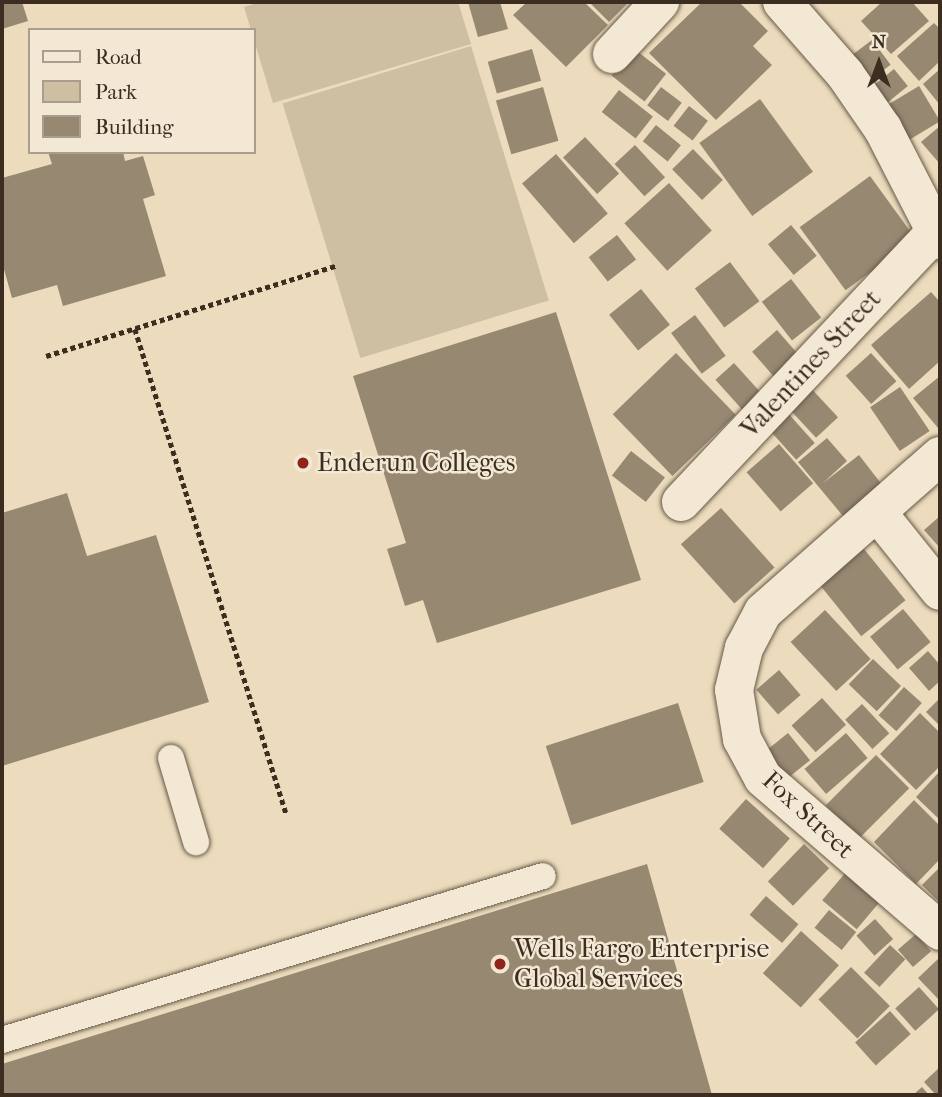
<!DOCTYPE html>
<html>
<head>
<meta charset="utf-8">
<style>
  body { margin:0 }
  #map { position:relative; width:942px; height:1097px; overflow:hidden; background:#ecdcbd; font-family:"IM FELL French Canon",serif }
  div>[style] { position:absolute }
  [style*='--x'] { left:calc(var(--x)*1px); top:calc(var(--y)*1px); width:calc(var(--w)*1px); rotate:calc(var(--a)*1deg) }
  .green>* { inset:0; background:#cebea2; transform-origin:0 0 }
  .building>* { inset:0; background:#978872; transform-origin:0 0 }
  .path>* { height:4.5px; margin-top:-2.25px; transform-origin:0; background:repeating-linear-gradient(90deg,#3b2d20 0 5px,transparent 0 8.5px) }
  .roads { filter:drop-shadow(0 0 2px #675947) drop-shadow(0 0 2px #675947) }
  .lane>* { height:26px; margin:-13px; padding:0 13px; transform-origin:13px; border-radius:13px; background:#f3e8d4 }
  .street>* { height:38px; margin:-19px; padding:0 19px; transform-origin:19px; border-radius:19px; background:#f3e8d4 }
  .dots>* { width:19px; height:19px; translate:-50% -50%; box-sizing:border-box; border:4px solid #f3e8d4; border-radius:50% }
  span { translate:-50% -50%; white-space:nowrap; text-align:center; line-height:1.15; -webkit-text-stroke:5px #f3e8d4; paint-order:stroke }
  .street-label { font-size:26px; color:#3b2d20 }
  .poi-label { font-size:26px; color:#3b2d20 }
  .left { translate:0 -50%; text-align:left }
  .frame { position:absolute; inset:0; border:4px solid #3b2d20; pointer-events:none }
  .legend { position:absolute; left:28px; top:28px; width:228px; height:126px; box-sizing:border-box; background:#f3e8d4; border:2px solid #a99d8c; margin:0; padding:9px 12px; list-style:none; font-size:21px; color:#3b2d20 }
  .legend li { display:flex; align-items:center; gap:14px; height:35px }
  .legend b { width:35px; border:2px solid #a99d8c }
  .north { position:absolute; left:844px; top:28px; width:70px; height:70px; -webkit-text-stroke:5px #f3e8d4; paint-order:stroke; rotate:0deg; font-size:19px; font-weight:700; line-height:28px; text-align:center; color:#3b2d20 }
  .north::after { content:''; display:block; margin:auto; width:24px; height:32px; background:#3b2d20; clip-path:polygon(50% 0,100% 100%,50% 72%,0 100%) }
</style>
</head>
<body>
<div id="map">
  <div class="green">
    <i style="clip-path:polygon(260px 2px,458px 2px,471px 44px,273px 103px,244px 7px)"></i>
    <i style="left:471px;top:46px;width:266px;height:197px;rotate:73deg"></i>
  </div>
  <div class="building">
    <i style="clip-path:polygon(2px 2px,22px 2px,28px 21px,2px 29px)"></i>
    <i style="clip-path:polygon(468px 2px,500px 2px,508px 29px,478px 37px)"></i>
    <i style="clip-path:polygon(527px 2px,584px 2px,608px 25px,566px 67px,513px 15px)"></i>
    <i style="clip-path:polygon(589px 2px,629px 2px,609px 22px)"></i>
    <i style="clip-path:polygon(702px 2px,739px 2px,768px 31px,753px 46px,772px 65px,716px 120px,649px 53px)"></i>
    <i style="clip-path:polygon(882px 2px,912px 2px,929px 21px,891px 54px,861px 21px)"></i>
    <i style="clip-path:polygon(934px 23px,940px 29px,940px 61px,919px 81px,897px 56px)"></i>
    <i style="left:872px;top:40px;width:31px;height:40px;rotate:53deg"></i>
    <i style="left:633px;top:48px;width:42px;height:35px;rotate:38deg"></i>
    <i style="left:532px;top:49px;width:33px;height:46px;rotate:74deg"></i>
    <i style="left:894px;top:69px;width:22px;height:39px;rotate:51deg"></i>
    <i style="clip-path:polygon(940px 69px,940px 105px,923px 84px)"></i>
    <i style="left:919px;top:86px;width:41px;height:49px;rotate:59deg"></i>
    <i style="left:543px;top:87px;width:56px;height:49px;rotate:74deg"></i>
    <i style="left:661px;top:87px;width:26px;height:23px;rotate:37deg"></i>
    <i style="left:619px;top:90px;width:43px;height:28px;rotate:38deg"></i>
    <i style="left:760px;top:99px;width:90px;height:75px;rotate:54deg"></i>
    <i style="left:689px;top:106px;width:24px;height:25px;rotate:38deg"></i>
    <i style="left:656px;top:125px;width:32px;height:21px;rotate:39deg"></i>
    <i style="clip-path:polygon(940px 126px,940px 164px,921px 142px)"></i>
    <i style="left:585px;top:137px;width:50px;height:30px;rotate:47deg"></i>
    <i style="left:635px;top:145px;width:44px;height:28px;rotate:47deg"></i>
    <i style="left:693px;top:149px;width:43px;height:29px;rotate:46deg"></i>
    <i style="clip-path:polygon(48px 152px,123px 152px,125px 161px,143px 156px,155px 195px,143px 199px,166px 276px,63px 306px,57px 285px,12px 298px,2px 262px,2px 178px,52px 164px)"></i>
    <i style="left:556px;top:154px;width:79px;height:45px;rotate:49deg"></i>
    <i style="left:870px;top:176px;width:78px;height:87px;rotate:54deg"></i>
    <i style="left:669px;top:183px;width:64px;height:60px;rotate:48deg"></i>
    <i style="left:791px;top:225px;width:40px;height:30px;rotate:50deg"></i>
    <i style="left:617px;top:235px;width:31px;height:36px;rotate:52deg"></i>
    <i style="left:730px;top:262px;width:49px;height:44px;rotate:53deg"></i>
    <i style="left:791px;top:279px;width:49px;height:37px;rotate:52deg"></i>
    <i style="left:641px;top:289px;width:46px;height:41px;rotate:51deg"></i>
    <i style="clip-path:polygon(931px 292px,940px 302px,940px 361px,909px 389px,871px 345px)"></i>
    <i style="clip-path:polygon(556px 312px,641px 580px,437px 643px,423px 600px,405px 606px,387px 549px,406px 543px,353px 376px)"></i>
    <i style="left:695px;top:315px;width:51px;height:30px;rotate:53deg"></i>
    <i style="left:777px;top:330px;width:38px;height:33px;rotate:49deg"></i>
    <i style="left:676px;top:353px;width:86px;height:88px;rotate:46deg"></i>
    <i style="left:871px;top:353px;width:38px;height:34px;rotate:48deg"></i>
    <i style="left:734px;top:363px;width:45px;height:25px;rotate:48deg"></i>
    <i style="clip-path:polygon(940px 376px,940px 426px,938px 428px,913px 398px)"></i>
    <i style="left:808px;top:385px;width:44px;height:30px;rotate:47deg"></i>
    <i style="left:900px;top:387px;width:53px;height:36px;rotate:56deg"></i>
    <i style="left:786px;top:411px;width:43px;height:25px;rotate:48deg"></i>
    <i style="clip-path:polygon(827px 438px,847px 461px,823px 483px,859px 455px,883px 486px,843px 516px,798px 462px)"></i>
    <i style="left:779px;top:444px;width:52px;height:43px;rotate:49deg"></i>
    <i style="left:631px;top:451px;width:43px;height:31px;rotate:38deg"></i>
    <i style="clip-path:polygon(67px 493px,87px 556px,156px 535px,209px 702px,2px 766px,2px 513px)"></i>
    <i style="left:721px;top:508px;width:80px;height:54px;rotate:48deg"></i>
    <i style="clip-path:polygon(940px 516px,940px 548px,924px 530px)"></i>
    <i style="left:864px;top:549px;width:66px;height:57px;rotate:51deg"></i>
    <i style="left:903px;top:609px;width:43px;height:43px;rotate:50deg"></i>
    <i style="left:825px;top:610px;width:67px;height:47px;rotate:47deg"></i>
    <i style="clip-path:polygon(928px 651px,940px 665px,940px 681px,929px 691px,909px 668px)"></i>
    <i style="left:873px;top:659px;width:39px;height:35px;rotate:44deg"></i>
    <i style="left:779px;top:670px;width:33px;height:30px;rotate:49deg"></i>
    <i style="left:904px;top:687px;width:24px;height:38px;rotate:42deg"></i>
    <i style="left:822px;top:698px;width:36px;height:41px;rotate:48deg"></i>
    <i style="clip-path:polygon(940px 698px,940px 726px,926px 712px)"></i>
    <i style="left:678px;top:703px;width:83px;height:139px;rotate:72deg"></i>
    <i style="left:862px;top:704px;width:40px;height:23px;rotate:47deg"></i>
    <i style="clip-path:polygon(920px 713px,940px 733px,940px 766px,916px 790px,880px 754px)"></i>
    <i style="left:788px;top:733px;width:35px;height:36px;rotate:51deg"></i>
    <i style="left:846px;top:733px;width:33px;height:55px;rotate:49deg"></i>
    <i style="left:876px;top:755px;width:47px;height:71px;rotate:45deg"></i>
    <i style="clip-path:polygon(940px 771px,940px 820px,916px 797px)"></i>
    <i style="left:746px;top:799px;width:59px;height:40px;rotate:42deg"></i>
    <i style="clip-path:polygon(914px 800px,940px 826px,940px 859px,916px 884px,874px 842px)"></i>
    <i style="left:804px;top:844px;width:35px;height:52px;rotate:44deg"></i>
    <i style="clip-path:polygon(647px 864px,712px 1095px,2px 1095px,2px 1064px)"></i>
    <i style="clip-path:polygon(940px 867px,940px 903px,922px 885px)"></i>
    <i style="left:846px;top:872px;width:45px;height:37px;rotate:40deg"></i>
    <i style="left:766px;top:896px;width:43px;height:25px;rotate:41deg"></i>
    <i style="left:829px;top:910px;width:35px;height:23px;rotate:39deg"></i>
    <i style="left:875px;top:919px;width:27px;height:25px;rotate:48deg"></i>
    <i style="left:801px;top:931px;width:51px;height:57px;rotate:42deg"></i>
    <i style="left:916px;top:934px;width:23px;height:24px;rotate:49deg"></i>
    <i style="left:890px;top:945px;width:21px;height:38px;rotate:43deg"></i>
    <i style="clip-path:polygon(938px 959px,940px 962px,940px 1001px,918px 978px)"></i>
    <i style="left:851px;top:967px;width:55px;height:46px;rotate:45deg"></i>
    <i style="left:919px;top:987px;width:30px;height:32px;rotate:48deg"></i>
    <i style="left:890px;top:1011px;width:31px;height:47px;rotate:48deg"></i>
    <i style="clip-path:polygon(940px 1067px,940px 1095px,936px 1095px,924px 1082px)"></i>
    <i style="clip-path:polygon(922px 1087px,929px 1095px,913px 1095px)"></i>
  </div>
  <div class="path">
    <i style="--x:135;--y:329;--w:507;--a:72.67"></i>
    <i style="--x:46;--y:356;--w:303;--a:-17.3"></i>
  </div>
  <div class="roads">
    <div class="lane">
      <i style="--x:171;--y:758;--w:88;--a:73.4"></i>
      <i style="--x:2;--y:1040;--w:565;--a:-16.86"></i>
    </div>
    <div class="street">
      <i style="--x:782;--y:2;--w:96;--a:48.8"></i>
      <i style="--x:845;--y:74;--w:67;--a:55.4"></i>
      <i style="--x:883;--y:129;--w:125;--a:62.8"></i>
      <i style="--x:612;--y:54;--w:71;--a:-47.3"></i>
      <i style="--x:940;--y:456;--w:236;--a:138.6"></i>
      <i style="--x:763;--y:612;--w:41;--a:117.8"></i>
      <i style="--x:744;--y:648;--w:43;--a:103.4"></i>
      <i style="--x:734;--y:690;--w:50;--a:80.7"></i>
      <i style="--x:742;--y:739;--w:44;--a:61.7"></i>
      <i style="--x:763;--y:778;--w:234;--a:40.8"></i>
      <i style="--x:681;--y:502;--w:378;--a:-46.7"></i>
      <i style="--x:877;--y:512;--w:101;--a:51.4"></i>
    </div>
  </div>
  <div class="dots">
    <i style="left:303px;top:463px;background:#8f2418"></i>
    <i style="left:500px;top:964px;background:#8f2418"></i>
  </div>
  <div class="street-label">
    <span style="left:811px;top:364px;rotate:-47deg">Valentines Street</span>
    <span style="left:808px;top:815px;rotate:43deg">Fox Street</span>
  </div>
  <div class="poi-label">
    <span class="left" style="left:317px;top:463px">Enderun Colleges</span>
    <span class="left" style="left:514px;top:964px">Wells Fargo Enterprise<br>Global Services</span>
  </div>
  <div class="frame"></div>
  <ul class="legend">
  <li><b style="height:9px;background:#f3e8d4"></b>Road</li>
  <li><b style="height:19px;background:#cebea2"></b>Park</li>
  <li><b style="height:19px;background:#978872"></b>Building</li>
  </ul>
  <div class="north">N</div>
</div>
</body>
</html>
